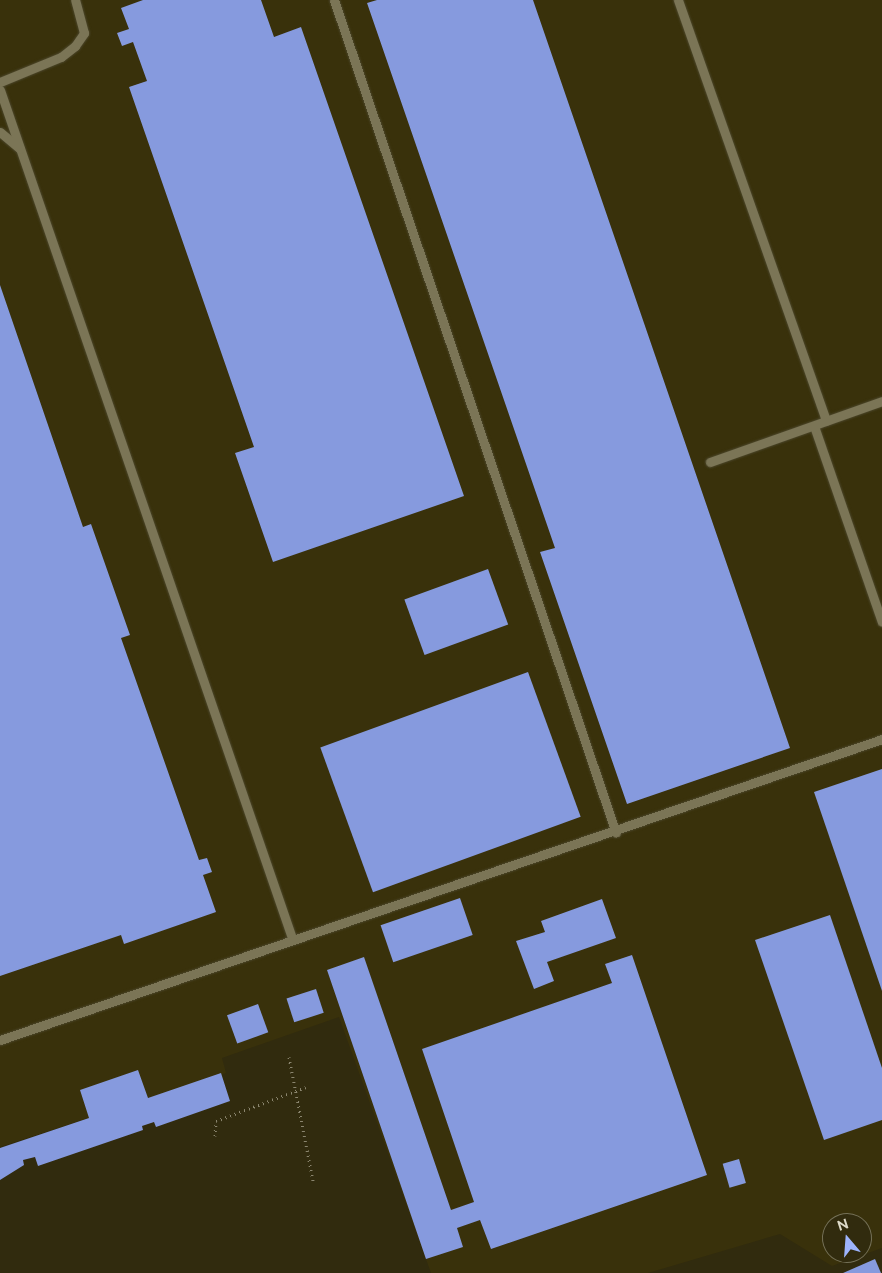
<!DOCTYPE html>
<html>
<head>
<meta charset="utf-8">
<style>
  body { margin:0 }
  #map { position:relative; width:882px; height:1273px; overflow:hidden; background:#312b0e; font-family:Raleway,sans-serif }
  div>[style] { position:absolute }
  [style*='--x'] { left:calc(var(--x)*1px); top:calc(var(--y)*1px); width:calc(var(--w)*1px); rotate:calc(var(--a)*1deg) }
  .built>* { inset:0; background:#39310b }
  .building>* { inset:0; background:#869ade; transform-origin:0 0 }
  .path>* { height:3px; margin-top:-1.5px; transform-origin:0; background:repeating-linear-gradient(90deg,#8a856e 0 1px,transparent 0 5px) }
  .roads { filter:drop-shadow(0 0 1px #4c472c) drop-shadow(0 0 1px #4c472c) }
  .service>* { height:9px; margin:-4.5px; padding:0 4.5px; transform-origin:4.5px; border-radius:4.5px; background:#7b7556 }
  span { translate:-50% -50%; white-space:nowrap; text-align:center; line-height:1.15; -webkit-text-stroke:5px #312b0e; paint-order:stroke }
  .north { position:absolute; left:822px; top:1213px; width:50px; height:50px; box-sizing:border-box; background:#312b0e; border:1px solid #757158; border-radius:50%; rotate:342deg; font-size:14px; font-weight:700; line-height:20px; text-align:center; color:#dcd9c8 }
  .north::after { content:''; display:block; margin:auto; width:18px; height:22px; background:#9db4fd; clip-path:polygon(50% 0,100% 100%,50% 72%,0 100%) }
</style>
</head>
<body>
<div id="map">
  <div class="built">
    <i style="clip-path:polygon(evenodd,0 0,882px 0,882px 1248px,832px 1266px,780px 1234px,648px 1273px,431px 1273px,339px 1017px,222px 1058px,226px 1073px,0 1147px,0 0,832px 1223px,862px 1223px,862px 1253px,832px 1253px,832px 1223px)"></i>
  </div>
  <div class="building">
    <i style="clip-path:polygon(143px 0,261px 0,274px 37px,301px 27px,464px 496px,273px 562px,235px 453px,254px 447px,129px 87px,147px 81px,133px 42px,122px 46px,117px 33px,129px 29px,121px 8px)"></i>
    <i style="clip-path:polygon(377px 0,533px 0,790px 748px,627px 804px,540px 552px,555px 548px,367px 3px)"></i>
    <i style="clip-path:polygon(0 285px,83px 527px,91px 524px,130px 635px,121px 638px,199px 860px,207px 858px,212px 872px,203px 875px,216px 912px,124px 944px,121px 935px,0 976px)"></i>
    <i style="left:488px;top:569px;width:59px;height:89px;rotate:70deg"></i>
    <i style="left:528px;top:672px;width:154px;height:221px;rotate:70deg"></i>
    <i style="clip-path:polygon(882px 769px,882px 991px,814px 792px)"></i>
    <i style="left:460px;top:898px;width:39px;height:84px;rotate:71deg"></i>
    <i style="clip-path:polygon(602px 899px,616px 938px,547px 962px,554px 981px,534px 989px,516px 941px,545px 932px,541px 921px)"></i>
    <i style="clip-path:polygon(830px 915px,882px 1068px,882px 1120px,824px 1140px,755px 940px)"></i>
    <i style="clip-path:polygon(632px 955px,707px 1175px,491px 1249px,480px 1220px,457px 1228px,463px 1247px,426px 1259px,327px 970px,364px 957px,451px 1210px,474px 1202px,422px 1049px,612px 983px,605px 964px)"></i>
    <i style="left:316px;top:989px;width:25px;height:31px;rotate:72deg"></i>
    <i style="left:258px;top:1004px;width:30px;height:33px;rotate:70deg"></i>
    <i style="clip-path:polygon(138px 1070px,148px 1098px,221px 1073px,230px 1101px,156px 1127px,154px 1122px,142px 1126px,143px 1130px,38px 1166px,35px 1157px,23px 1160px,24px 1165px,0 1180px,0 1148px,89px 1118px,80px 1090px)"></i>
    <i style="left:739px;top:1159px;width:25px;height:17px;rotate:74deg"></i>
    <i style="clip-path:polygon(875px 1259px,881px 1273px,843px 1273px)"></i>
  </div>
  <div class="path">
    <i style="--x:289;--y:1057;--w:126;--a:79"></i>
    <i style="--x:215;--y:1136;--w:15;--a:-86"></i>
    <i style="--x:216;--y:1121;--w:96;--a:-20.7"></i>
  </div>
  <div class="roads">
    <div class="service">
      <i style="--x:334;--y:0;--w:879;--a:71.3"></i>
      <i style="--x:678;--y:0;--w:446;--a:70.6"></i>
      <i style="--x:0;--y:82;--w:66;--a:-22.3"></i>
      <i style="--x:61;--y:57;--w:18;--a:-38"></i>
      <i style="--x:75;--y:46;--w:16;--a:-55"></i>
      <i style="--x:84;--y:33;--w:34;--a:-105"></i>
      <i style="--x:0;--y:90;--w:897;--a:71"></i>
      <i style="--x:0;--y:132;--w:26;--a:40"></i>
      <i style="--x:814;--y:426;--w:207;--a:70.9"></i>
      <i style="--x:710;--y:462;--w:182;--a:-19.5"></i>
      <i style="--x:0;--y:1040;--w:932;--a:-18.84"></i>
    </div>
  </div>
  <div class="north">N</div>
</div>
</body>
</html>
